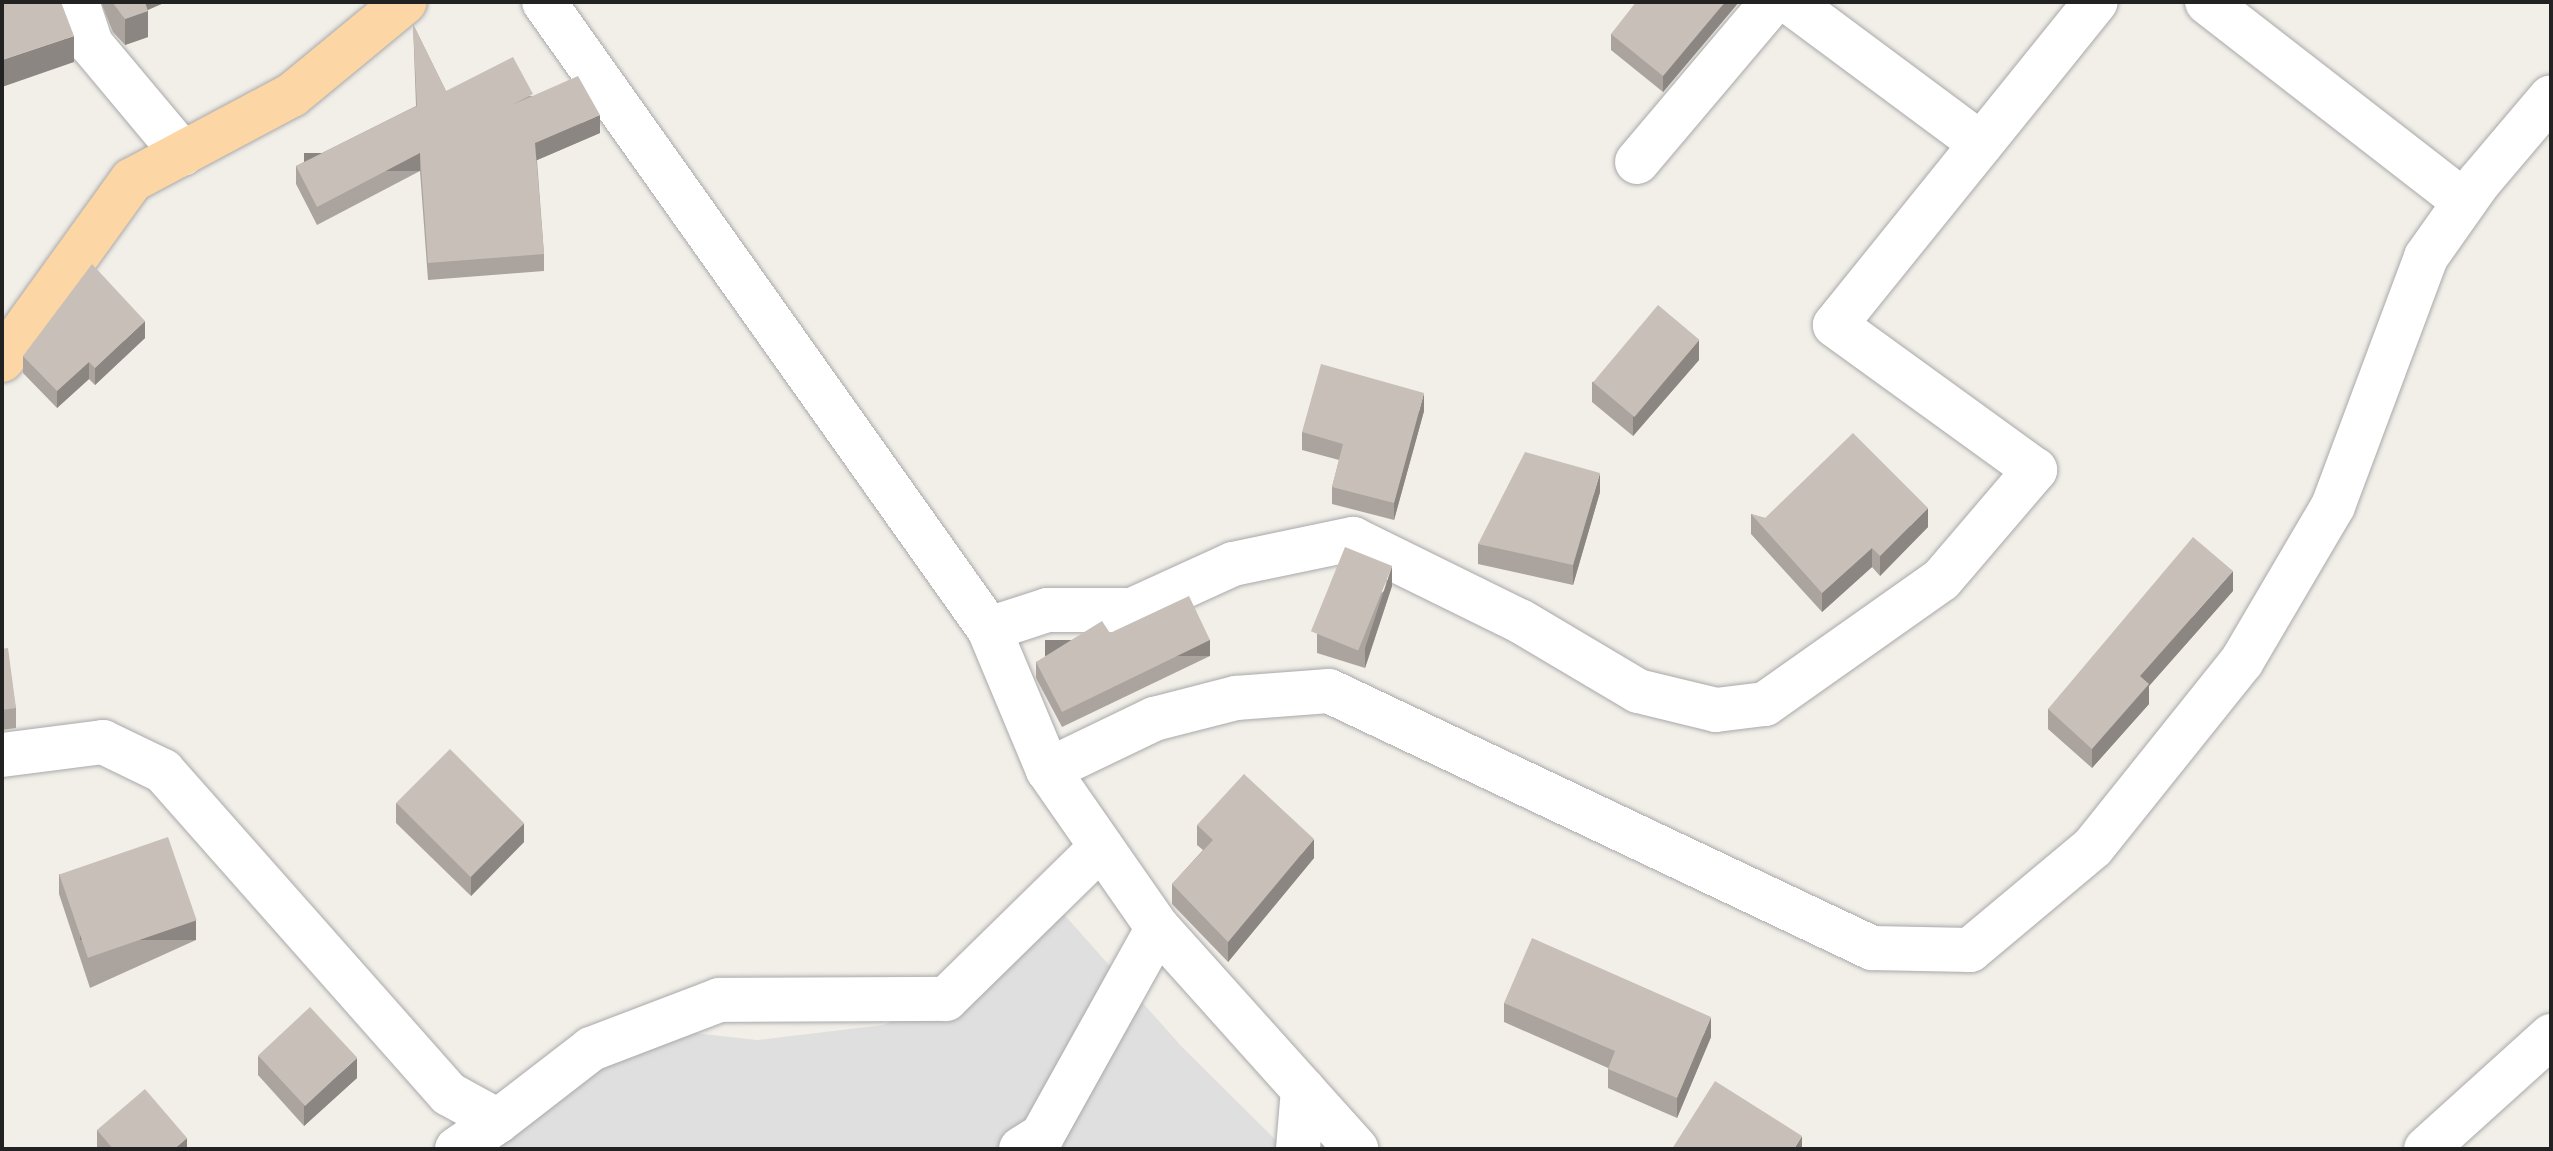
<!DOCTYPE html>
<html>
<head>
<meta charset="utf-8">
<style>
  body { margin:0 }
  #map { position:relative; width:2553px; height:1151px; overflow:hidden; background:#f2efe9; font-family:Overpass,sans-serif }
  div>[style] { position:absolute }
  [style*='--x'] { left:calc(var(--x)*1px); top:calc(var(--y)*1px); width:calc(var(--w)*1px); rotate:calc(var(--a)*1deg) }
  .residential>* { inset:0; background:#e0dfdf }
  .roads { filter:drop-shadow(0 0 2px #a9a9a9) drop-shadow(0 0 2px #a9a9a9) }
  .minor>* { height:44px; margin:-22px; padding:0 22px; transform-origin:22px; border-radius:22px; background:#fff }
  .major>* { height:44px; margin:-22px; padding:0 22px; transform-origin:22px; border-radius:22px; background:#fcd6a4 }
  .wall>* { inset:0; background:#aba49e }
  .shaded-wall>* { inset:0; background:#8b8681; transform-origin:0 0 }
  .building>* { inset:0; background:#c7bfb8; transform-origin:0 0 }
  span { translate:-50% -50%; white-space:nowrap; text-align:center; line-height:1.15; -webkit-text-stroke:8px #fff; paint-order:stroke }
  .frame { position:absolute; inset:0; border:4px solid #222; pointer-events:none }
</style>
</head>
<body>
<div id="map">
  <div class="residential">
    <i style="clip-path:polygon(1037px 884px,1182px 1047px,1285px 1149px,461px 1149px,623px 1025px,757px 1040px,883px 1025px,965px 991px)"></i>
  </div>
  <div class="roads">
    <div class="minor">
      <i style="--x:77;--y:2;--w:44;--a:71.6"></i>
      <i style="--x:91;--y:44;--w:143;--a:50.1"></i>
      <i style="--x:544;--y:2;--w:769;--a:54.64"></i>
      <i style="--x:989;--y:629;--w:153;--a:67.3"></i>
      <i style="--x:1048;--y:770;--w:193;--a:55.2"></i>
      <i style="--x:1158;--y:928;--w:297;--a:48.1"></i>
      <i style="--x:1790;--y:2;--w:238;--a:36.6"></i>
      <i style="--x:2207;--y:2;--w:326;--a:37.8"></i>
      <i style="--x:1637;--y:162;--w:209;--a:-49.8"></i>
      <i style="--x:989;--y:629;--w:61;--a:-18.1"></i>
      <i style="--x:1047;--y:610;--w:85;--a:0"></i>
      <i style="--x:1132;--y:610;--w:111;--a:-24.5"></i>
      <i style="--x:1233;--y:564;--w:123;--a:-11.8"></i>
      <i style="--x:1353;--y:539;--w:186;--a:26.2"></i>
      <i style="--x:1520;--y:621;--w:137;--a:30.7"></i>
      <i style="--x:1638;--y:691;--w:80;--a:13.7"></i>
      <i style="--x:1716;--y:710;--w:49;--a:-7"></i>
      <i style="--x:1765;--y:704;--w:215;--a:-35.2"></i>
      <i style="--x:1941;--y:580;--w:145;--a:-49.5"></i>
      <i style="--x:2035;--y:470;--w:247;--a:-144.1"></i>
      <i style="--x:1835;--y:325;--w:415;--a:-51.1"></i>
      <i style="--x:2;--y:755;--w:102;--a:-7.3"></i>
      <i style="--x:103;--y:742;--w:67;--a:25.8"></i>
      <i style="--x:163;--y:771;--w:431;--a:48.5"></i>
      <i style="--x:449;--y:1094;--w:56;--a:28.9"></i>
      <i style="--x:498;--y:1121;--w:118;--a:-37.7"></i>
      <i style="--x:591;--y:1049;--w:137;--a:-20.9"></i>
      <i style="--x:719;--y:1000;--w:227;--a:-0.3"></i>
      <i style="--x:946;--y:999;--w:217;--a:-44.4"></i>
      <i style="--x:1048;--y:770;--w:118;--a:-25.7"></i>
      <i style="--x:1154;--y:719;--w:85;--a:-14.4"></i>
      <i style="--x:1236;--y:698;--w:93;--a:-4.3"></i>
      <i style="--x:1329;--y:691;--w:601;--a:25.33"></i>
      <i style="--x:1872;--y:948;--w:98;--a:1.2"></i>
      <i style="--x:1970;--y:950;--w:160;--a:-39.9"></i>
      <i style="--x:2093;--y:847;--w:238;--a:-51.3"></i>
      <i style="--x:2242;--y:661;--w:180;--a:-59.6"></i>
      <i style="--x:2333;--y:506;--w:266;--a:-69.5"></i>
      <i style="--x:2426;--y:257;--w:92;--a:-54.8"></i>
      <i style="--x:2479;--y:182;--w:111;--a:-49.7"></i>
      <i style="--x:457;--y:1149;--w:50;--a:-34.3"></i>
      <i style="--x:1021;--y:1149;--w:25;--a:-32"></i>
      <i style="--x:1042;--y:1136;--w:238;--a:-60.9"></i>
      <i style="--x:1298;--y:1149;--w:60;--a:-85.2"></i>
      <i style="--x:2426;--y:1149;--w:169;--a:-42.1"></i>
    </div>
    <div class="major">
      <i style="--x:2;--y:360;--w:222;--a:-54.2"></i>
      <i style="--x:132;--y:180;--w:181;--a:-28"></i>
      <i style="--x:292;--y:95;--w:146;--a:-39.5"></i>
    </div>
  </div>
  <div class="wall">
    <i style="clip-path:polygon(101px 2px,166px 2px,148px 10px,148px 37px,125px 45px,113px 32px)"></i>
    <i style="clip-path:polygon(1739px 2px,1663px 92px,1611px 50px,1611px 34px)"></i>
    <i style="clip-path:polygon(413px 24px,446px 91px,533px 96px,600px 133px,537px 160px,544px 254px,544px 271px,428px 280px,420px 171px,317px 225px,296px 184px,296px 166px,416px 106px)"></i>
    <i style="clip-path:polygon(145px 338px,95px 385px,89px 379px,57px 408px,23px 373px,23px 356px)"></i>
    <i style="clip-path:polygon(1699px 360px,1633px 436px,1592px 402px,1592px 382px)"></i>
    <i style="clip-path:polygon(1424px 411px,1394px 520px,1332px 504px,1332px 487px,1339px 460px,1302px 450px,1302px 432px)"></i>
    <i style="clip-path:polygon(1600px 492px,1573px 585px,1478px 564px,1478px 544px)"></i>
    <i style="clip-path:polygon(1751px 514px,1765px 518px,1928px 527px,1880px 576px,1872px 567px,1822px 612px,1751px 534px)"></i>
    <i style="clip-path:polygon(1392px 586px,1365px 668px,1317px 653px,1317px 634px)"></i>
    <i style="clip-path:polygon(2233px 591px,2149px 686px,2149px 704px,2092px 768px,2048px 729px,2048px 709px)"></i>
    <i style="clip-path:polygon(1110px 633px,1210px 656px,1062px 727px,1036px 678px,1036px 662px)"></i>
    <i style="clip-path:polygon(2px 649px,16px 708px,16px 728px,2px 730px)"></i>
    <i style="clip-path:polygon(396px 803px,524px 842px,471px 896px,396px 823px)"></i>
    <i style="clip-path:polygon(1197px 825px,1314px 858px,1228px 962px,1172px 904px,1172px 884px,1203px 850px,1197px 845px)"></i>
    <i style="clip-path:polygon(59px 874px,196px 940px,90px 988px,59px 894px)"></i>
    <i style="clip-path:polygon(1504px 1003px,1711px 1037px,1677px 1118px,1608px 1088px,1608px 1068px,1504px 1022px)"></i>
    <i style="clip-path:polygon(258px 1056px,357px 1078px,304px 1126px,258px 1075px)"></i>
    <i style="clip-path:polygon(97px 1130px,187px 1149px,97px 1149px)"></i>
  </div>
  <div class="shaded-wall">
    <i style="clip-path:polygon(138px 2px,166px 2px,138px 14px)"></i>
    <i style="clip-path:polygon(1725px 2px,1739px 2px,1663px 92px,1663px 76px)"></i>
    <i style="clip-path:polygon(148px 11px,148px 37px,125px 45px,125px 19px)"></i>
    <i style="clip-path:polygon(74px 36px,74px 62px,2px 87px,2px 60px)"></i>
    <i style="clip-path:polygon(600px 115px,600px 133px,535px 161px,535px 143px)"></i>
    <i style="left:420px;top:153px;width:18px;height:116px;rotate:90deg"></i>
    <i style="clip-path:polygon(145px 321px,145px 338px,95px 385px,95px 368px)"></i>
    <i style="clip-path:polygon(1699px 340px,1699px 360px,1633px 436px,1633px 417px)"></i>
    <i style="clip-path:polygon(89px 362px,89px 379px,57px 408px,57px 391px)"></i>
    <i style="clip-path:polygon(1424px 393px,1424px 411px,1394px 520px,1394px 503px)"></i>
    <i style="clip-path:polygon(1600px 473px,1600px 492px,1573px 585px,1573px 565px)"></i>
    <i style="clip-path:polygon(1928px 508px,1928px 527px,1880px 576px,1880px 556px)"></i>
    <i style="clip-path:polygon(1872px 548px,1872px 567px,1822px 612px,1822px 593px)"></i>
    <i style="clip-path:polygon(1392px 566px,1392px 586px,1365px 668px,1365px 648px)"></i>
    <i style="clip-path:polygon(2233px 571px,2233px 591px,2149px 686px,2149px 704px,2092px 768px,2092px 749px,2140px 676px)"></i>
    <i style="left:1210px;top:640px;width:16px;height:165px;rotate:90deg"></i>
    <i style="clip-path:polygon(524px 823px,524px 842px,471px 896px,471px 877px)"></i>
    <i style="clip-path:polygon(1314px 839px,1314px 858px,1228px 962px,1228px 942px)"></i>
    <i style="left:196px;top:920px;width:20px;height:116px;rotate:90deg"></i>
    <i style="clip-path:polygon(1711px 1017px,1711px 1037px,1677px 1118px,1677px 1098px)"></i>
    <i style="clip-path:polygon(357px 1058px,357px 1078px,304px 1126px,304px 1106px)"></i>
    <i style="clip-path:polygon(1802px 1136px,1802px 1149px,1794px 1149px)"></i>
    <i style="clip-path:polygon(187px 1138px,187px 1149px,174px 1149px)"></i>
  </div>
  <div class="building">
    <i style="clip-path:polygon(2px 2px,61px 2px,74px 36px,2px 60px)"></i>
    <i style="clip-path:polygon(112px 2px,145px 2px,148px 11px,125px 19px)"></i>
    <i style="clip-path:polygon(1636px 2px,1725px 2px,1663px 76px,1611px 34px)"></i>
    <i style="clip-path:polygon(413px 24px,446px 91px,513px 57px,533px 94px,512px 105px,578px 76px,600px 115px,535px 143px,544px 254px,428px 263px,420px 153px,317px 207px,296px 166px,417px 106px)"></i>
    <i style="clip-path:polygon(92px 264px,145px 321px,95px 368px,89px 362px,57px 391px,23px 356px)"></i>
    <i style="left:1658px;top:305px;width:54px;height:101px;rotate:40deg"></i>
    <i style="clip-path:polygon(1321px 364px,1424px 393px,1394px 503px,1332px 487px,1343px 444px,1302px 432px)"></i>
    <i style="clip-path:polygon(1853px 433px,1928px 508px,1880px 556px,1872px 548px,1822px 593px,1751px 514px,1765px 518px)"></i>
    <i style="clip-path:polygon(1525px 452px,1600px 473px,1573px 565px,1478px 544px)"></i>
    <i style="clip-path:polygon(2193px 537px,2233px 571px,2140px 676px,2149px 684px,2092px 749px,2048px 709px)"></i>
    <i style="left:1345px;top:547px;width:51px;height:91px;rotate:22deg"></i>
    <i style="clip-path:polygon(1189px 596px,1210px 640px,1062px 712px,1036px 662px,1102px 621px,1110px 633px)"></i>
    <i style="clip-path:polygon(8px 648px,16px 708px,2px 710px,2px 649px)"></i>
    <i style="left:450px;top:749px;width:105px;height:76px;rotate:45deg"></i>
    <i style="clip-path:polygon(1244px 774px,1314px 839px,1228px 942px,1172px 884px,1213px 840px,1197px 825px)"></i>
    <i style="left:168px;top:837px;width:88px;height:115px;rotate:71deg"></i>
    <i style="clip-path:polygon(1532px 938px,1711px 1017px,1677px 1098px,1608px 1069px,1615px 1051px,1504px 1003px)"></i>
    <i style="left:310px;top:1007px;width:69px;height:71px;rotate:47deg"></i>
    <i style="clip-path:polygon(1715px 1081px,1802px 1136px,1794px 1149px,1672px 1149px)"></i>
    <i style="clip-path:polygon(145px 1089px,187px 1138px,174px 1149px,113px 1149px,97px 1130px)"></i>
  </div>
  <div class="frame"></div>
</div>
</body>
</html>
